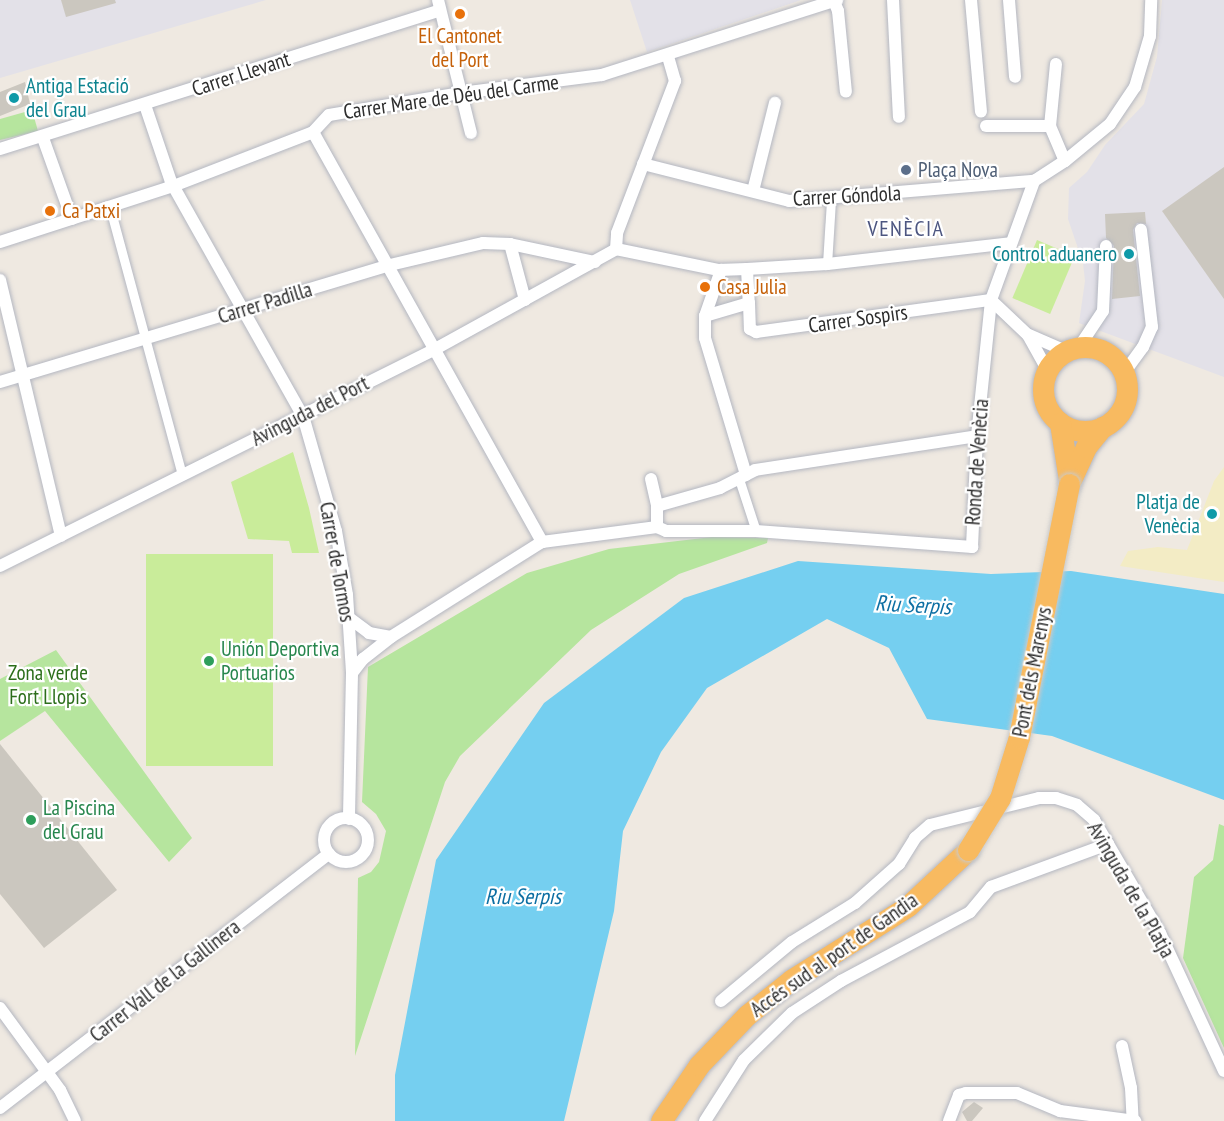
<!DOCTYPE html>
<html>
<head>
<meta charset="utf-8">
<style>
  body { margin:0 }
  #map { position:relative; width:1224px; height:1121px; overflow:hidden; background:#efe9e1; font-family:"PT Sans Narrow",sans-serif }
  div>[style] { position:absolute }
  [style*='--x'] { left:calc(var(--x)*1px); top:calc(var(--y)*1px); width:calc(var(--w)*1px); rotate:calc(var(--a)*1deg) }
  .industrial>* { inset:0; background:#e3e1e8 }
  .green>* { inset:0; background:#b6e59e }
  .sand>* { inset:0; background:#f3ecc5 }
  .pitch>* { inset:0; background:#c9ec9a; transform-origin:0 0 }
  .plaza>* { inset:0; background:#dfdcd8 }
  .water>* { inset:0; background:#75cff0 }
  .building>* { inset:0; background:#cbc7bf }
  .roads { filter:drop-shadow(0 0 2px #b4b7c1) drop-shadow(0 0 2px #b4b7c1) }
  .pedestrian>* { height:9px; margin:-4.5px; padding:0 4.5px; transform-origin:4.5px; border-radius:4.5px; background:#fff }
  .minor>* { height:12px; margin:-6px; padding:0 6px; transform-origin:6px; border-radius:6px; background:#fff }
  .minor>.ring { margin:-6px; padding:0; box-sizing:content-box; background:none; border:12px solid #fff; border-radius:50% }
  .trunk>* { height:21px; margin:-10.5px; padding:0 10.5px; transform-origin:10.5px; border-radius:10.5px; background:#f8ba60 }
  .trunk>.ring { margin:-10.5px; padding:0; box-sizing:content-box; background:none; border:21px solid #f8ba60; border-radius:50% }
  .bridges { filter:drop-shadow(0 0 2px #c9c9c9) drop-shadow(0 0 2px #c9c9c9) }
  .trunk-bridge>* { height:21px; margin:-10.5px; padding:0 10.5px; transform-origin:10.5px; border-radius:10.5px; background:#f8ba60 }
  .dots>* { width:16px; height:16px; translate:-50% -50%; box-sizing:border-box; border:3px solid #fff; border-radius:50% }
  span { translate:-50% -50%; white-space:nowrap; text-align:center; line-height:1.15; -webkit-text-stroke:4.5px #fff; paint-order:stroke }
  .food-label { font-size:21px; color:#c56008 }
  .left { translate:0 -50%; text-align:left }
  .street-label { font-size:21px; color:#2e2e2e }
  .culture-label { font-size:21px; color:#0d838f }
  .right { translate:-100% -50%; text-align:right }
  .service-label { font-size:21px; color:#4e5e75 }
  .leisure-label { font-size:21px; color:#27864d }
  .park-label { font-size:21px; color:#2c6e1b }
  .neighbourhood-label { font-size:22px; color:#4d5680; letter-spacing:1.5px }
  .water-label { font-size:22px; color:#0d6fa3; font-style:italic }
</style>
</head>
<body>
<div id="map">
  <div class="industrial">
    <i style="clip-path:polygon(0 0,266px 0,0 78px)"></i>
    <i style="clip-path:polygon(630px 0,801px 0,647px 52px)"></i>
    <i style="clip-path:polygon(1162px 0,1224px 0,1224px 377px,1079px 323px,1085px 281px,1083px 263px,1068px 219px,1069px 188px,1087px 172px,1105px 145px,1144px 104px,1157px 57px)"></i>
  </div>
  <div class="green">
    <i style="clip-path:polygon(32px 110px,38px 131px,0 140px,0 119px)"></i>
    <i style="clip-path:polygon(712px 537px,768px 538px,767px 543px,679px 574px,591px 630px,460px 756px,445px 782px,355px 1056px,358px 878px,371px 872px,379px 862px,386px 831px,376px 814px,362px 802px,368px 667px,527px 573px,609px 549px)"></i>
    <i style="clip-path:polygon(56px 650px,192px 838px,169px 862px,45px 711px,0 741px,0 679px)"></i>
    <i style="clip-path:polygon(1219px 824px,1224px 826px,1224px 1048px,1183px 958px,1194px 877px,1213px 860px)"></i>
  </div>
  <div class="sand">
    <i style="clip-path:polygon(1224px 467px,1224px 582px,1120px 566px,1128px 551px,1158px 547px,1187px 550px,1214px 481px)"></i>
  </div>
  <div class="pitch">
    <i style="left:1037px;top:240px;width:41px;height:63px;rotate:23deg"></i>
    <i style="clip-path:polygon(293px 452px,309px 508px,319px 553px,292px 553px,289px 541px,248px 539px,231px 482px)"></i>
    <i style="left:146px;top:554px;width:127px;height:212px"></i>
  </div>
  <div class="plaza">
    <i style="clip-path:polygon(747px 269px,749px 303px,705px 316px,721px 270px)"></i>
  </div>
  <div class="water">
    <i style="clip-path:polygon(798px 561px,991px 574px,1071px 571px,1224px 594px,1224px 800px,1052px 736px,927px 719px,889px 648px,827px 619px,707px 688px,661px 752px,623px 831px,614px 911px,564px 1121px,395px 1121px,395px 1075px,436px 860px,544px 703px,684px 598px)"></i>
  </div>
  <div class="building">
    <i style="clip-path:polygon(61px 0,115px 0,116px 3px,66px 17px)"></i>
    <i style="clip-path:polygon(25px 82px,30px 104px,0 116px,0 92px)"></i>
    <i style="clip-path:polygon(1224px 167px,1224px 299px,1162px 211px)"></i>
    <i style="clip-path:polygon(1145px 212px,1146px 224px,1137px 223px,1133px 230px,1140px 296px,1112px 299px,1114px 246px,1106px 238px,1105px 214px)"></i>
    <i style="clip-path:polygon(0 744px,117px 890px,44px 948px,0 894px)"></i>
    <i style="clip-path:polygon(974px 1102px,983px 1108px,972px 1121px,967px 1121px,962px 1112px)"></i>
  </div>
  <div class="roads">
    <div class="pedestrian">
      <i style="--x:110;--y:208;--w:277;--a:74.9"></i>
      <i style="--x:827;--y:264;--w:64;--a:-86.4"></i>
      <i style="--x:739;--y:479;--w:55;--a:71.9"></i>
    </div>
    <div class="minor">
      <i style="--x:438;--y:0;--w:137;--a:76.1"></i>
      <i style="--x:893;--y:0;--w:117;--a:87.1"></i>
      <i style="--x:971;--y:0;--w:112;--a:84.9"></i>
      <i style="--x:1009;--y:0;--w:77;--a:85.5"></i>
      <i style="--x:834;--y:1;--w:11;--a:68"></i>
      <i style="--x:838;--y:11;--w:81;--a:84.4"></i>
      <i style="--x:1056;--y:64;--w:62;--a:95.5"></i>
      <i style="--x:1050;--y:126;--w:38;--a:67"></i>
      <i style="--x:145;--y:105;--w:81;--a:71.3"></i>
      <i style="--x:171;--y:182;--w:269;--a:60.6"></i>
      <i style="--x:303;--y:416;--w:120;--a:74"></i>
      <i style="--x:336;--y:531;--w:65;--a:80.2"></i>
      <i style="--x:347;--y:595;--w:78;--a:86.3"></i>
      <i style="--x:352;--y:673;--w:146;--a:91.2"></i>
      <i style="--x:986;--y:126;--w:64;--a:0"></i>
      <i style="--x:313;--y:132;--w:470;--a:60.8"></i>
      <i style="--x:43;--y:138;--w:86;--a:70.3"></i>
      <i style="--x:0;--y:149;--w:460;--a:-17.5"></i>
      <i style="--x:643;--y:164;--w:151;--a:14.2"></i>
      <i style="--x:789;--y:201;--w:246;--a:-4.7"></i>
      <i style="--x:753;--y:191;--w:91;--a:-76"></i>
      <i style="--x:0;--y:242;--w:185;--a:-17.9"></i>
      <i style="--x:176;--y:185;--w:147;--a:-21.1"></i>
      <i style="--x:313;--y:132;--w:23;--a:-47"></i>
      <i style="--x:329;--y:115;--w:134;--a:-9.5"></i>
      <i style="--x:461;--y:93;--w:142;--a:-7.3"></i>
      <i style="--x:602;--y:75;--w:247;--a:-17.7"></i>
      <i style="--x:510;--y:244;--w:58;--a:75"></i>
      <i style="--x:616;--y:249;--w:104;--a:11.6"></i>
      <i style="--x:718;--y:270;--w:29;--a:-2"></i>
      <i style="--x:747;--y:269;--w:34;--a:87"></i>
      <i style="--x:749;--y:303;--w:46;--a:163.5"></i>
      <i style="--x:705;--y:316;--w:49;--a:-70.8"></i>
      <i style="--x:616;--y:249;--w:16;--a:-86"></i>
      <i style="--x:617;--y:233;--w:163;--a:-69.1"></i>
      <i style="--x:675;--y:81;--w:26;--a:-106"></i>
      <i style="--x:747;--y:269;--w:80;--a:-3.6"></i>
      <i style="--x:827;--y:264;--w:185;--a:-6.5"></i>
      <i style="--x:0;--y:280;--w:263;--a:76.6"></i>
      <i style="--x:991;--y:300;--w:51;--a:43.4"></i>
      <i style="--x:1028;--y:335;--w:39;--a:61"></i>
      <i style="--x:749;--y:303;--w:26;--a:88"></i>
      <i style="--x:750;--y:329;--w:7;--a:27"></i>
      <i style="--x:756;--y:332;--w:237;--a:-7.8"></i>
      <i style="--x:705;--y:316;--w:22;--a:90"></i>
      <i style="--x:705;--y:338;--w:143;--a:73.3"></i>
      <i style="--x:1029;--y:335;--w:40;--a:23.4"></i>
      <i style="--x:1079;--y:347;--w:43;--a:-56.3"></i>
      <i style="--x:1103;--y:311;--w:65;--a:-87.4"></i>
      <i style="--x:1124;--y:373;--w:32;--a:-54"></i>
      <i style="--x:1143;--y:347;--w:22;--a:-66"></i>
      <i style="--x:1152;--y:327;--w:98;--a:-96.5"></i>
      <i style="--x:0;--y:382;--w:407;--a:-16.7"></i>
      <i style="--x:390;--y:265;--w:96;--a:-13.3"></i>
      <i style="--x:483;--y:243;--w:27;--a:2"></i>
      <i style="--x:510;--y:244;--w:87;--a:12"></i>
      <i style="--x:651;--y:479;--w:28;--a:77"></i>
      <i style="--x:657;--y:506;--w:21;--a:90"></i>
      <i style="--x:657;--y:506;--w:66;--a:-15.9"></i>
      <i style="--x:720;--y:488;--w:39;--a:-27"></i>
      <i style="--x:755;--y:470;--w:225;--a:-8.7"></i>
      <i style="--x:0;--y:566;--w:488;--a:-26.5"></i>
      <i style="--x:437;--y:348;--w:205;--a:-28.9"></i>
      <i style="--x:348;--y:617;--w:26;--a:37"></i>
      <i style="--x:369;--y:633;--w:22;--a:10"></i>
      <i style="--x:352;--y:673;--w:18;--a:-52"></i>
      <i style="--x:363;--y:659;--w:36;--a:-38"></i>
      <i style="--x:391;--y:637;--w:178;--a:-32.2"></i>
      <i style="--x:542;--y:542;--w:116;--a:-7.4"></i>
      <i style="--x:657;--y:527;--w:10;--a:24"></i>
      <i style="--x:666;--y:531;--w:90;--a:0"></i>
      <i style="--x:756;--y:531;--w:217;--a:4.2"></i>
      <i style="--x:972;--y:547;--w:111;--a:-87.4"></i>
      <i style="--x:977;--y:436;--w:137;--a:-84.1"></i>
      <i style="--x:991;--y:300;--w:127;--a:-70.1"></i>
      <i style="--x:1034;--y:181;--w:37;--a:-33"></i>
      <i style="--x:1065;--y:161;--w:58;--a:-39.4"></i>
      <i style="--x:1110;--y:124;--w:45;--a:-56"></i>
      <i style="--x:1135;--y:87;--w:53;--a:-73.6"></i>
      <i style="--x:1150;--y:36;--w:36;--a:-88"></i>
      <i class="ring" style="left:324px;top:818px;width:32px;height:32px"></i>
      <i style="--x:721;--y:1001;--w:92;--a:-39.7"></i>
      <i style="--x:792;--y:942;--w:74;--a:-31.8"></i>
      <i style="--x:855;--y:903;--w:59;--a:-41.6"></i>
      <i style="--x:899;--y:864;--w:31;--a:-58"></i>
      <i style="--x:915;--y:838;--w:20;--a:-41"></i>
      <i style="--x:930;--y:825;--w:112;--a:-13.9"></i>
      <i style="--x:1039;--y:798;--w:17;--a:0"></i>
      <i style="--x:1056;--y:798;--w:22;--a:18"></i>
      <i style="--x:1077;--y:805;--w:23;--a:41"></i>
      <i style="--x:1094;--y:820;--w:131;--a:59.7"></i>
      <i style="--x:1160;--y:933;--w:152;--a:65.1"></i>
      <i style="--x:0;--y:1008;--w:102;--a:53.8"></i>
      <i style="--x:60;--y:1090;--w:34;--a:64"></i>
      <i style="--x:1122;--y:1046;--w:43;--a:77.9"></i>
      <i style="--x:1131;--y:1088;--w:33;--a:87"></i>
      <i style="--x:0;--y:1108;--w:416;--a:-37.7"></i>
      <i style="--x:705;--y:1121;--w:72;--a:-57.4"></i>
      <i style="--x:744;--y:1060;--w:67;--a:-44.4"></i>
      <i style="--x:792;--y:1013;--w:59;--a:-33.1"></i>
      <i style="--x:841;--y:981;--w:146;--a:-28.1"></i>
      <i style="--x:970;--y:912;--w:33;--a:-50"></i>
      <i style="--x:991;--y:887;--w:125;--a:-20.2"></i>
      <i style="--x:949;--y:1121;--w:28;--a:-69"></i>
      <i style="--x:959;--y:1095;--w:7;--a:-16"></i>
      <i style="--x:966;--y:1093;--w:51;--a:0"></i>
      <i style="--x:1017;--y:1093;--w:47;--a:22.7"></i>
      <i style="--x:1060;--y:1111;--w:76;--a:7.6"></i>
    </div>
    <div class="trunk">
      <i class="ring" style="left:1043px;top:347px;width:63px;height:63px"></i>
      <i style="--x:1060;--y:423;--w:58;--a:81"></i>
      <i style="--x:1069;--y:484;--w:41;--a:-65.3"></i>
      <i style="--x:1086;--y:447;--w:26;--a:-51"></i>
      <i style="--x:661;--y:1121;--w:68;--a:-55.8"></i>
      <i style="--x:699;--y:1065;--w:69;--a:-46.2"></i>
      <i style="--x:747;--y:1015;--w:56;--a:-38.5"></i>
      <i style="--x:791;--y:980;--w:138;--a:-32.3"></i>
      <i style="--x:908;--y:906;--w:82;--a:-43"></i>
    </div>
  </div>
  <div class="bridges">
    <div class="trunk-bridge">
      <i style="--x:968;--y:850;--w:61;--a:-58.4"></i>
      <i style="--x:1000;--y:798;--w:64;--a:-72.7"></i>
      <i style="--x:1019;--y:737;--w:258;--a:-78.8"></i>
    </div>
  </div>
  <div class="dots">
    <i style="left:460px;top:14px;background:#e8710a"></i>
    <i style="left:14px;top:98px;background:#0f9aa8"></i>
    <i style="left:906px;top:170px;background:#5c6f8a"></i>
    <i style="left:50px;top:211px;background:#e8710a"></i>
    <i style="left:1129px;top:254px;background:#0f9aa8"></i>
    <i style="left:705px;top:287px;background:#e8710a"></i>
    <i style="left:1212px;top:514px;background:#0f9aa8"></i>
    <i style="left:209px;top:661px;background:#2e9e5b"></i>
    <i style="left:31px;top:820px;background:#2e9e5b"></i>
  </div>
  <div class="food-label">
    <span style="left:460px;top:48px">El Cantonet<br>del Port</span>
    <span class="left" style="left:62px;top:211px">Ca Patxi</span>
    <span class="left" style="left:717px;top:287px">Casa Julia</span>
  </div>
  <div class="street-label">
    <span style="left:241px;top:74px;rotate:-18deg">Carrer Llevant</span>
    <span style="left:451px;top:97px;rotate:-8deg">Carrer Mare de Déu del Carme</span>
    <span style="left:847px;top:196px;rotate:-3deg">Carrer Góndola</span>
    <span style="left:265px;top:303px;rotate:-17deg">Carrer Padilla</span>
    <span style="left:858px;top:319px;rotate:-8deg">Carrer Sospirs</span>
    <span style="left:310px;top:411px;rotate:-27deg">Avinguda del Port</span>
    <span style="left:977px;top:462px;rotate:-86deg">Ronda de Venècia</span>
    <span style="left:337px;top:562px;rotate:80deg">Carrer de Tormos</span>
    <span style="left:1032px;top:672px;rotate:-79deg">Pont dels Marenys</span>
    <span style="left:1131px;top:890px;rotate:60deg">Avinguda de la Platja</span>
    <span style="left:834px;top:955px;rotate:-35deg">Accés sud al port de Gandia</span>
    <span style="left:165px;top:981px;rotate:-38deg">Carrer Vall de la Gallinera</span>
  </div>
  <div class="culture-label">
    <span class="left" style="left:26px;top:98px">Antiga Estació<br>del Grau</span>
    <span class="right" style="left:1117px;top:254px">Control aduanero</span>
    <span class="right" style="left:1200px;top:514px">Platja de<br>Venècia</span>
  </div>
  <div class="service-label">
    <span class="left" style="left:918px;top:170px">Plaça Nova</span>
  </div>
  <div class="leisure-label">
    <span class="left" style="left:221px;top:661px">Unión Deportiva<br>Portuarios</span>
    <span class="left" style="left:43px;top:820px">La Piscina<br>del Grau</span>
  </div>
  <div class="park-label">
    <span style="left:48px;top:685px">Zona verde<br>Fort Llopis</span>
  </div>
  <div class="neighbourhood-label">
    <span style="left:906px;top:229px">VENÈCIA</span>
  </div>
  <div class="water-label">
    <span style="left:913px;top:605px;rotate:3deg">Riu Serpis</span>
    <span style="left:523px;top:897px">Riu Serpis</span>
  </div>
</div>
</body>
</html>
